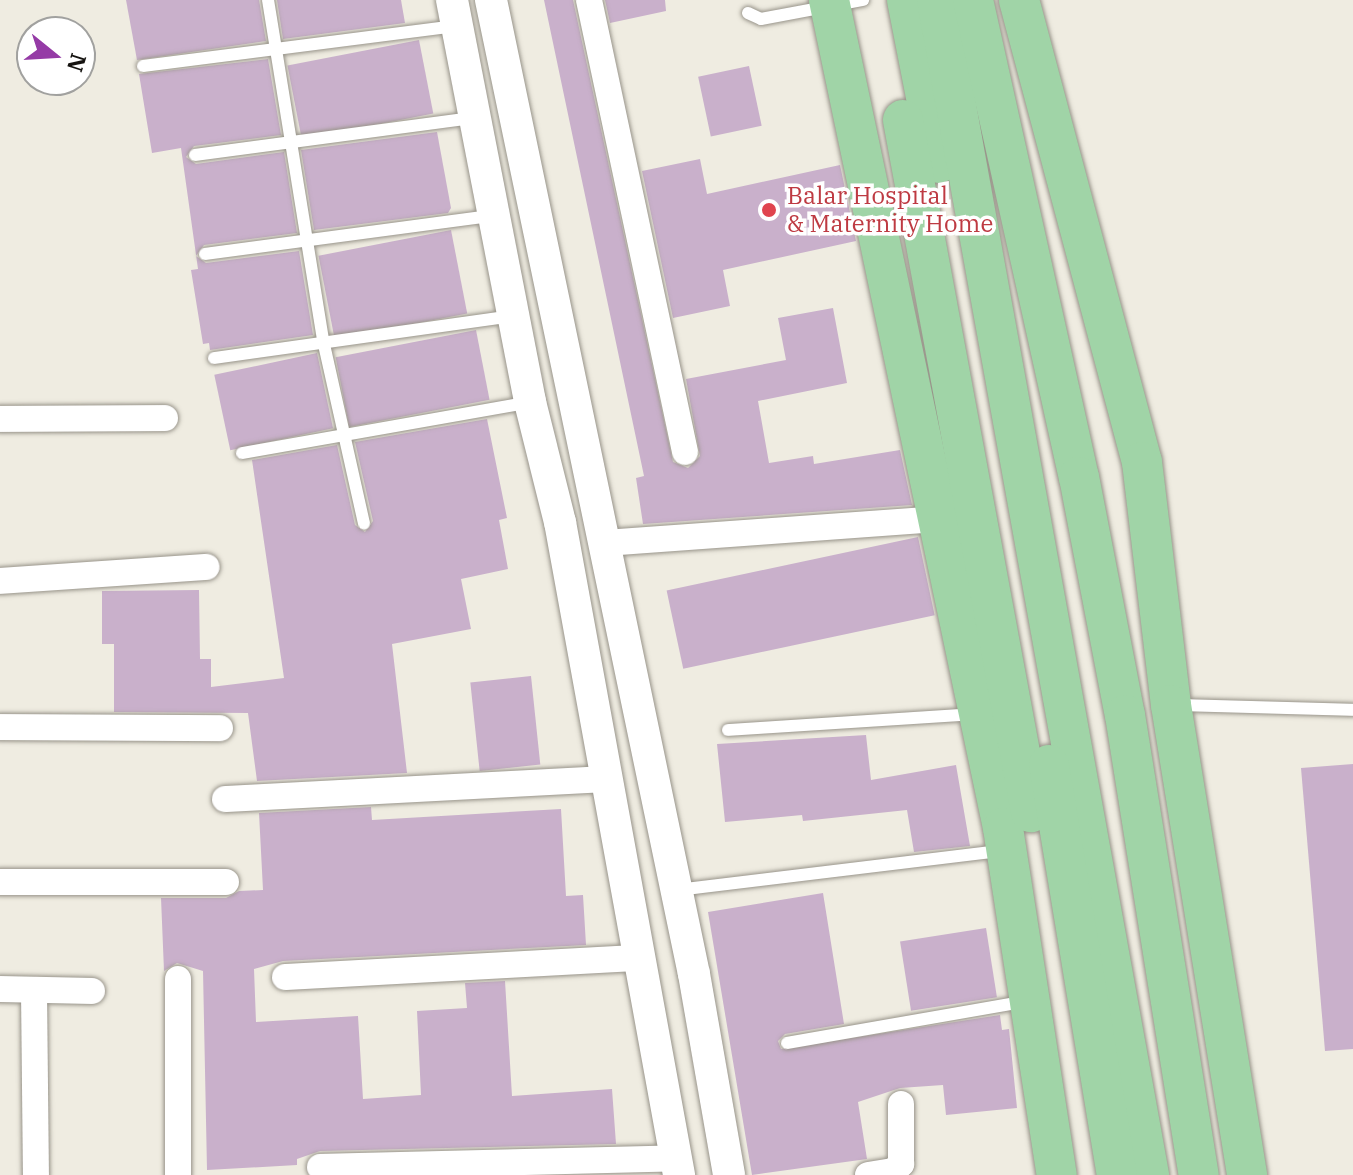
<!DOCTYPE html>
<html>
<head>
<meta charset="utf-8">
<style>
  body { margin:0 }
  #map { position:relative; width:1353px; height:1175px; overflow:hidden; background:#efece1; font-family:"IBM Plex Serif",serif }
  div>[style] { position:absolute }
  [style*='--x'] { left:calc(var(--x)*1px); top:calc(var(--y)*1px); width:calc(var(--w)*1px); rotate:calc(var(--a)*1deg) }
  .building>* { inset:0; background:#c9b0cb; transform-origin:0 0 }
  .roads { filter:drop-shadow(0 0 2px #98948a) drop-shadow(0 0 2px #98948a) }
  .service>* { height:12px; margin:-6px; padding:0 6px; transform-origin:6px; border-radius:6px; background:#fff }
  .minor>* { height:26px; margin:-13px; padding:0 13px; transform-origin:13px; border-radius:13px; background:#fff }
  .tertiary>* { height:32px; margin:-16px; padding:0 16px; transform-origin:16px; border-radius:16px; background:#fff }
  .primary>* { height:40px; margin:-20px; padding:0 20px; transform-origin:20px; border-radius:20px; background:#a0d4a7 }
  .dots>* { width:22px; height:22px; translate:-50% -50%; box-sizing:border-box; border:4px solid #fff; border-radius:50% }
  span { translate:-50% -50%; white-space:nowrap; text-align:center; line-height:1.15; -webkit-text-stroke:7px #fff; paint-order:stroke }
  .health-label { font-size:24px; color:#be3a42 }
  .left { translate:0 -50%; text-align:left }
  .north { position:absolute; left:16px; top:16px; width:80px; height:80px; box-sizing:border-box; background:#fff; border:2px solid #a1a19f; border-radius:50%; rotate:108deg; font-size:22px; font-weight:700; line-height:32px; text-align:center; color:#151310 }
  .north::after { content:''; display:block; margin:auto; width:28px; height:36px; background:#953ba6; clip-path:polygon(50% 0,100% 100%,50% 72%,0 100%) }
</style>
</head>
<body>
<div id="map">
  <div class="building">
    <i style="clip-path:polygon(126px 0,259px 0,266px 41px,137px 60px)"></i>
    <i style="clip-path:polygon(277px 0,401px 0,405px 23px,283px 39px)"></i>
    <i style="clip-path:polygon(544px 0,573px 0,673px 462px,688px 468px,700px 456px,686px 379px,786px 360px,778px 318px,833px 308px,847px 383px,758px 401px,769px 463px,813px 456px,814px 464px,900px 450px,912px 505px,643px 524px,636px 478px,644px 476px)"></i>
    <i style="clip-path:polygon(605px 0,665px 0,666px 11px,610px 23px)"></i>
    <i style="left:419px;top:40px;width:75px;height:134px;rotate:79deg"></i>
    <i style="clip-path:polygon(268px 59px,281px 135px,194px 146px,186px 157px,196px 164px,284px 152px,297px 233px,204px 245px,196px 256px,206px 263px,299px 251px,313px 335px,210px 350px,209px 343px,203px 344px,191px 270px,198px 269px,181px 148px,152px 153px,139px 74px)"></i>
    <i style="left:749px;top:66px;width:61px;height:52px;rotate:78deg"></i>
    <i style="clip-path:polygon(437px 132px,451px 208px,448px 213px,314px 230px,301px 150px)"></i>
    <i style="clip-path:polygon(700px 159px,707px 194px,840px 165px,856px 241px,723px 270px,730px 306px,673px 318px,642px 171px)"></i>
    <i style="left:451px;top:230px;width:85px;height:135px;rotate:79deg"></i>
    <i style="left:476px;top:330px;width:71px;height:143px;rotate:79deg"></i>
    <i style="left:317px;top:353px;width:77px;height:105px;rotate:78deg"></i>
    <i style="clip-path:polygon(487px 419px,507px 518px,499px 520px,508px 569px,461px 579px,471px 629px,392px 644px,407px 773px,257px 781px,248px 713px,114px 712px,114px 644px,102px 644px,102px 591px,199px 590px,200px 659px,211px 659px,211px 687px,284px 678px,252px 460px,337px 445px,355px 525px,365px 532px,373px 521px,355px 442px)"></i>
    <i style="left:918px;top:537px;width:80px;height:257px;rotate:78deg"></i>
    <i style="left:531px;top:676px;width:89px;height:61px;rotate:84deg"></i>
    <i style="clip-path:polygon(866px 735px,871px 780px,956px 765px,970px 846px,914px 852px,907px 810px,803px 821px,802px 815px,725px 822px,717px 744px)"></i>
    <i style="clip-path:polygon(1353px 764px,1353px 1049px,1325px 1051px,1301px 768px)"></i>
    <i style="clip-path:polygon(371px 807px,372px 820px,561px 809px,566px 896px,583px 895px,586px 945px,283px 961px,254px 969px,256px 1022px,358px 1016px,363px 1099px,421px 1095px,417px 1011px,467px 1008px,465px 983px,505px 981px,512px 1096px,612px 1089px,616px 1144px,320px 1151px,297px 1159px,297px 1165px,207px 1170px,203px 971px,177px 963px,164px 971px,161px 898px,226px 898px,239px 891px,263px 890px,259px 813px)"></i>
    <i style="clip-path:polygon(823px 893px,844px 1024px,785px 1034px,778px 1041px,781px 1049px,1000px 1015px,1002px 1030px,1009px 1029px,1017px 1108px,946px 1115px,943px 1085px,900px 1088px,858px 1102px,867px 1159px,752px 1175px,708px 912px)"></i>
    <i style="left:986px;top:928px;width:70px;height:87px;rotate:81deg"></i>
  </div>
  <div class="roads">
    <div class="service">
      <i style="--x:268;--y:0;--w:344;--a:80.8"></i>
      <i style="--x:323;--y:340;--w:188;--a:77.4"></i>
      <i style="--x:748;--y:13;--w:14;--a:25"></i>
      <i style="--x:761;--y:19;--w:104;--a:-10.6"></i>
      <i style="--x:143;--y:66;--w:315;--a:-7.3"></i>
      <i style="--x:195;--y:155;--w:281;--a:-7.6"></i>
      <i style="--x:205;--y:254;--w:289;--a:-7.6"></i>
      <i style="--x:214;--y:358;--w:301;--a:-8"></i>
      <i style="--x:242;--y:453;--w:292;--a:-10"></i>
      <i style="--x:1176;--y:705;--w:177;--a:1.6"></i>
      <i style="--x:728;--y:730;--w:246;--a:-3.7"></i>
      <i style="--x:677;--y:890;--w:325;--a:-6.9"></i>
      <i style="--x:787;--y:1043;--w:244;--a:-9.9"></i>
    </div>
    <div class="minor">
      <i style="--x:589;--y:0;--w:462;--a:78"></i>
      <i style="--x:0;--y:419;--w:165;--a:-0.3"></i>
      <i style="--x:604;--y:543;--w:338;--a:-4.1"></i>
      <i style="--x:0;--y:581;--w:207;--a:-3.9"></i>
      <i style="--x:0;--y:727;--w:220;--a:0.3"></i>
      <i style="--x:225;--y:799;--w:383;--a:-3"></i>
      <i style="--x:0;--y:882;--w:226;--a:0"></i>
      <i style="--x:285;--y:977;--w:356;--a:-3.1"></i>
      <i style="--x:178;--y:979;--w:196;--a:90"></i>
      <i style="--x:0;--y:989;--w:92;--a:1.2"></i>
      <i style="--x:34;--y:990;--w:185;--a:89.4"></i>
      <i style="--x:320;--y:1167;--w:357;--a:-1.4"></i>
      <i style="--x:868;--y:1175;--w:25;--a:-9"></i>
      <i style="--x:893;--y:1171;--w:11;--a:-41"></i>
      <i style="--x:901;--y:1164;--w:60;--a:-90"></i>
    </div>
    <div class="tertiary">
      <i style="--x:452;--y:0;--w:409;--a:79"></i>
      <i style="--x:530;--y:402;--w:124;--a:76"></i>
      <i style="--x:560;--y:522;--w:664;--a:79.67"></i>
      <i style="--x:491;--y:0;--w:995;--a:78.23"></i>
      <i style="--x:694;--y:974;--w:204;--a:80.1"></i>
    </div>
    <div class="primary">
      <i style="--x:829;--y:0;--w:846;--a:78.13"></i>
      <i style="--x:1003;--y:828;--w:351;--a:81.2"></i>
      <i style="--x:907;--y:0;--w:166;--a:78.9"></i>
      <i style="--x:937;--y:0;--w:1194;--a:79.77"></i>
      <i style="--x:973;--y:0;--w:489;--a:77.5"></i>
      <i style="--x:1079;--y:477;--w:242;--a:79.1"></i>
      <i style="--x:1125;--y:715;--w:466;--a:80.9"></i>
      <i style="--x:1019;--y:0;--w:478;--a:75.1"></i>
      <i style="--x:1142;--y:462;--w:245;--a:83.2"></i>
      <i style="--x:1171;--y:705;--w:476;--a:80.8"></i>
      <i style="--x:903;--y:120;--w:704;--a:79.52"></i>
      <i style="--x:1049;--y:765;--w:416;--a:80.6"></i>
    </div>
  </div>
  <div class="dots">
    <i style="left:769px;top:210px;background:#e0444e"></i>
  </div>
  <div class="health-label">
    <span class="left" style="left:787px;top:210px">Balar Hospital<br>&amp; Maternity Home</span>
  </div>
  <div class="north">N</div>
</div>
</body>
</html>
